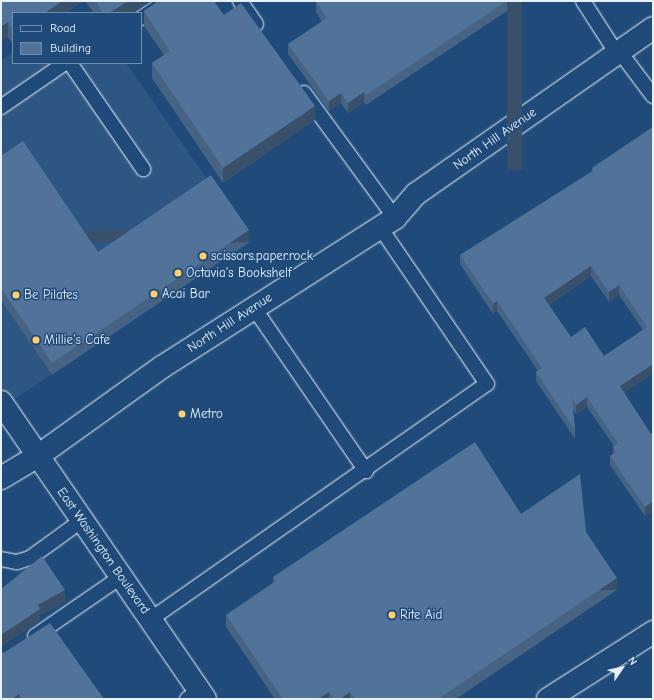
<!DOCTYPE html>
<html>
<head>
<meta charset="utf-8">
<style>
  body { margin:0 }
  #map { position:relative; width:654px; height:700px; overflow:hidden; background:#1f4a7a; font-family:"Comic Neue",sans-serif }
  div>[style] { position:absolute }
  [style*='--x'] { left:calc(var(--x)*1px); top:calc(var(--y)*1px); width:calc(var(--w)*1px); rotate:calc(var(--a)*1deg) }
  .built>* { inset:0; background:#2e5683 }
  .roads { filter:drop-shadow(0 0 1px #e8f1f8) drop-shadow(0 0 1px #e8f1f8) }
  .service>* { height:14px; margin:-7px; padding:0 7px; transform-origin:7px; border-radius:7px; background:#1f4a7a }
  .minor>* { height:22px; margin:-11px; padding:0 11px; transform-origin:11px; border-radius:11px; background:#1f4a7a }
  .tertiary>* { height:22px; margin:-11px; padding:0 11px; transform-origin:11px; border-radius:11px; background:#1f4a7a }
  .secondary>* { height:22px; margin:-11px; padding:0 11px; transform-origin:11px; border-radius:11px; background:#1f4a7a }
  .wall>* { inset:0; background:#466384 }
  .shaded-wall>* { inset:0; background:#39506b; transform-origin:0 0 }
  .building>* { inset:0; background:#517399 }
  .dots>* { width:11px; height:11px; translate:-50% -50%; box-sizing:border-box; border:2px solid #1f4a7a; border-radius:50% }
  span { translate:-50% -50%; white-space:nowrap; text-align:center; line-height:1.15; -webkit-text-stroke:3px #1f4a7a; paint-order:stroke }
  .street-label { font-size:13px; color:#e8f1f8 }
  .poi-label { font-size:13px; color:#e8f1f8 }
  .left { translate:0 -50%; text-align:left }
  .frame { position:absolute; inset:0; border:2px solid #e8f1f8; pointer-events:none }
  .legend { position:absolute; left:12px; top:12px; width:130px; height:52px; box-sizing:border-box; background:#1f4a7a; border:1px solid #6f8dac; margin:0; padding:5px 7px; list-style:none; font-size:12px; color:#e8f1f8 }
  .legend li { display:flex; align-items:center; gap:8px; height:20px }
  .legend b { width:20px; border:1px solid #6f8dac }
  .north { position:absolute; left:602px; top:648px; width:40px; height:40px; -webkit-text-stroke:3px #1f4a7a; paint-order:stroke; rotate:56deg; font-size:11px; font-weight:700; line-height:16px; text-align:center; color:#e8f1f8 }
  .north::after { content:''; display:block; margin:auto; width:14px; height:18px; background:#e8f1f8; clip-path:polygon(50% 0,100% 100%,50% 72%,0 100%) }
</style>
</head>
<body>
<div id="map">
  <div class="built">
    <i style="clip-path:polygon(13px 52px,13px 63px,126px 63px,251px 242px,1px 408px,1px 60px)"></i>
  </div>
  <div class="roads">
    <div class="service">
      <i style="--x:240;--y:1;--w:28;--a:55"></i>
      <i style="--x:583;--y:1;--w:63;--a:57.3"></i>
      <i style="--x:141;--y:18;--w:30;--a:-34"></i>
      <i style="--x:620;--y:52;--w:55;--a:53.1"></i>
      <i style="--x:70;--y:63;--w:129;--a:55.4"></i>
      <i style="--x:304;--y:93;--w:155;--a:53.9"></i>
      <i style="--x:1;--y:107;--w:78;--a:-34.5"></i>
      <i style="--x:254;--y:308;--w:198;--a:55.5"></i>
      <i style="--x:1;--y:559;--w:16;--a:11"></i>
      <i style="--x:17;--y:562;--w:14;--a:-17"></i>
      <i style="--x:30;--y:558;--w:63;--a:-36"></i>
      <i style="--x:151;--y:619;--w:410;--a:-35"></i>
      <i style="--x:487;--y:384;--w:190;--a:-124.3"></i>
      <i style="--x:35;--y:636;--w:104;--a:-34.5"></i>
      <i style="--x:187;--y:699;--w:14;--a:-34"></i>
    </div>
    <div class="minor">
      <i style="--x:548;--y:699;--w:125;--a:-32.5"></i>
    </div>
    <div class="tertiary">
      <i style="--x:1;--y:478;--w:43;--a:-30.7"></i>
      <i style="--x:38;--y:456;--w:153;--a:-35.7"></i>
      <i style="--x:162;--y:367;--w:277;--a:-32.6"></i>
      <i style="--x:395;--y:218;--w:32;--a:-49"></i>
      <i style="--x:416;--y:194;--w:289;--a:-35"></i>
    </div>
    <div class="secondary">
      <i style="--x:1;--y:402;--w:360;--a:55.5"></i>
    </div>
  </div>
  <div class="wall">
    <i style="clip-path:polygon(1px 1px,83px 1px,66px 13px,13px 13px,13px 44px,8px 37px)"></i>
    <i style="clip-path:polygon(85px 1px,152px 1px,133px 13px,94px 13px)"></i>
    <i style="clip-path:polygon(522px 1px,366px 105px,364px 102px,348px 113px,341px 103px,329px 111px,288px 54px,288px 44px,322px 22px,316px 12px,316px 2px)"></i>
    <i style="clip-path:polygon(144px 11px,224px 15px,315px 120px,223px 183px,152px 78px,152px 63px,164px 55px,144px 26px)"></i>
    <i style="clip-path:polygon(evenodd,653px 127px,653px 373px,624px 393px,651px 434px,653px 433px,653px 511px,645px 516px,610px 465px,610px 456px,613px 454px,613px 447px,614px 446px,587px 407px,576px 414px,573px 410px,575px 430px,575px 439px,536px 381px,536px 372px,538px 371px,497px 311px,493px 314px,460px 264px,460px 255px,592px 172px,592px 168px,653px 127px,591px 276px,609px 302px,619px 295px,643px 330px,604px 356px,571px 337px,549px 305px,591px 276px)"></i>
    <i style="clip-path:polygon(1px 156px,98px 252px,249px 242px,52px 375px,1px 300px)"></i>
    <i style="clip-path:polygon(521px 514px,586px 532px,617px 590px,456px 699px,275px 699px,226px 627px,226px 615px,273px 583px,273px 577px)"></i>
    <i style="clip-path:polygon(1px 653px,104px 699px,1px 699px)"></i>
  </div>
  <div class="shaded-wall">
    <i style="clip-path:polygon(62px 1px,83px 1px,66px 13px,45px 13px)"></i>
    <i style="clip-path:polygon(128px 1px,152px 1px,133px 13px,109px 13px)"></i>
    <i style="left:507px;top:1px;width:15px;height:169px"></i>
    <i style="clip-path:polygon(8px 22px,8px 37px,1px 41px,1px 27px)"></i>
    <i style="clip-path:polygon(364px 92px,364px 102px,348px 113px,348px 103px)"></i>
    <i style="clip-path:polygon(341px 93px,341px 103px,329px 111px,329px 101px)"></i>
    <i style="clip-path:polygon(315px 106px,315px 120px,223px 183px,223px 168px)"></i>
    <i style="left:249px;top:230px;width:12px;height:238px;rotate:90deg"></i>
    <i style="clip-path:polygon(591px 266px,591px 276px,544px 308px,544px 298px)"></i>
    <i style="clip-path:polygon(619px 285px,619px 295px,609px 302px,609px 292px)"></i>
    <i style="clip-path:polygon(497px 301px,497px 311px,493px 314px,493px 304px)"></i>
    <i style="clip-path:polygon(653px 364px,653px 373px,620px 396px,620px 386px)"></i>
    <i style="clip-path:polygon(587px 397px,587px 407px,576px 414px,576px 405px)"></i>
    <i style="clip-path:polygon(653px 501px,653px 511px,645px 516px,645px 507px)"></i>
    <i style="left:617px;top:578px;width:12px;height:216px;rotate:90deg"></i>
    <i style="clip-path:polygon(65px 590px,65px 602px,40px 616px,40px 621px,1px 647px,1px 635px,38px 605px)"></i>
    <i style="clip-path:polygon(329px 692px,329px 699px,318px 699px)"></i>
    <i style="clip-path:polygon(350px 692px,350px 699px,340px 699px)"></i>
    <i style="clip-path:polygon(19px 694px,19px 699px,12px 699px)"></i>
  </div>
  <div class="building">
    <i style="clip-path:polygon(1px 1px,62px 1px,45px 13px,13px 13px,13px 29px,8px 22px,1px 27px)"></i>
    <i style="clip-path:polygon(95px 1px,128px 1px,109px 13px,103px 13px)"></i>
    <i style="clip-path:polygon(158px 1px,214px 1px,224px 15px,241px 3px,315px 106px,223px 168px,152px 63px,170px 51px,144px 11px)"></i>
    <i style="clip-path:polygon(317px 1px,507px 1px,366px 95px,364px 92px,348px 103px,341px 93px,329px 101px,288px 44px,327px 18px,316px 2px)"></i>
    <i style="clip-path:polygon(evenodd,653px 127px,653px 364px,620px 386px,651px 434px,653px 433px,653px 501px,645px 507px,610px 456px,616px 452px,613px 447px,618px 443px,587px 397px,576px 405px,572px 398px,575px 430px,536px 372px,542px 368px,497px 301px,493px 304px,460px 255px,594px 170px,592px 168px,653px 127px,591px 266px,609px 292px,619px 285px,647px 327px,604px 356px,585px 327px,571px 337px,544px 298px,591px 266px)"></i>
    <i style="clip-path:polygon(23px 141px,98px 252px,211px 175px,249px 230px,52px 363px,1px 288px,1px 156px)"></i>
    <i style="clip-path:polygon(475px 442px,521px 514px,580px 474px,586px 532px,617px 578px,438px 699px,355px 699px,350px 692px,340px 699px,334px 699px,329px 692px,318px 699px,283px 699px,226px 615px,276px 581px,273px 577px)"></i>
    <i style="clip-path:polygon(42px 556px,65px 590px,38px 605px,40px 609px,1px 635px,1px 589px)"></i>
    <i style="clip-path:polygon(50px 623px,104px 699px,22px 699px,19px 694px,12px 699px,1px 699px,1px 653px,5px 652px)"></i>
  </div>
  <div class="dots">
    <i style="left:203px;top:256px;background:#ffd166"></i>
    <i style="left:178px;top:273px;background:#ffd166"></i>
    <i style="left:154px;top:294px;background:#ffd166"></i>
    <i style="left:16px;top:295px;background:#ffd166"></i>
    <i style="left:36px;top:340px;background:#ffd166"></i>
    <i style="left:182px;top:414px;background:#ffd166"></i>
    <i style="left:392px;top:615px;background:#ffd166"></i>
  </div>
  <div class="street-label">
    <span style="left:495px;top:139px;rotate:-35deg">North Hill Avenue</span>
    <span style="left:230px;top:323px;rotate:-33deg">North Hill Avenue</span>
    <span style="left:103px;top:551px;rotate:55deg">East Washington Boulevard</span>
  </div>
  <div class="poi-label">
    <span class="left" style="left:211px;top:256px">scissors.paper.rock</span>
    <span class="left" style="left:186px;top:273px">Octavia's Bookshelf</span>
    <span class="left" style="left:162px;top:294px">Acai Bar</span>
    <span class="left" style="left:24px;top:295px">Be Pilates</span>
    <span class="left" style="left:44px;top:340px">Millie's Cafe</span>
    <span class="left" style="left:190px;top:414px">Metro</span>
    <span class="left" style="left:400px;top:615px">Rite Aid</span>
  </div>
  <div class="frame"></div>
  <ul class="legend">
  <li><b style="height:5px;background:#1f4a7a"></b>Road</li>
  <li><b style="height:11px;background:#517399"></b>Building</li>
  </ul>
  <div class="north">N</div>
</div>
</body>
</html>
